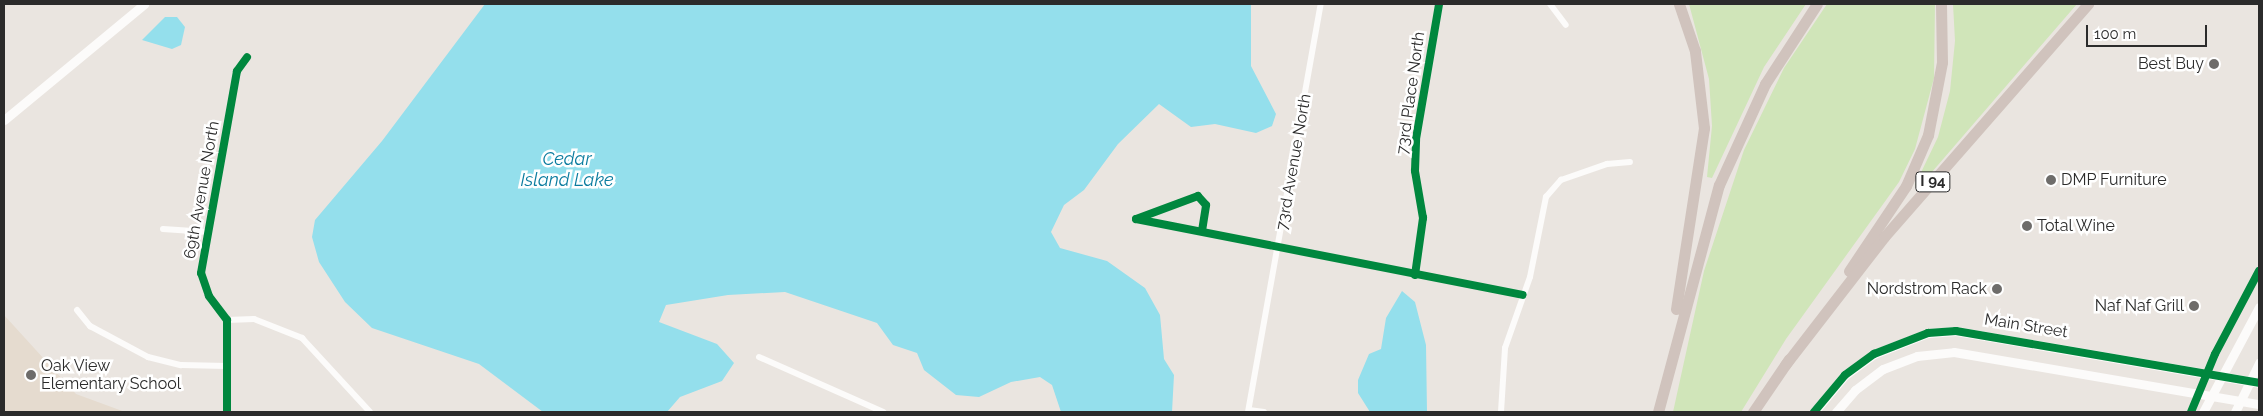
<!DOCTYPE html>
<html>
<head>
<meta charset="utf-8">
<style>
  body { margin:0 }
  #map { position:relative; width:2263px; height:416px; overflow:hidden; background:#eae5e0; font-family:Raleway,sans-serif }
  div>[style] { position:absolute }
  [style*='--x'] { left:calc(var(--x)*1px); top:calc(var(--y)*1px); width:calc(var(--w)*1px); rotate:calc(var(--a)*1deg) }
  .education>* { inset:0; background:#e5dbcf }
  .green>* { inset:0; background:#d0e5b9 }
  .water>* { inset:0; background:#94dfec }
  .street>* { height:6px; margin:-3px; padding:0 3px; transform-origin:3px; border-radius:3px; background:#fcfbfa }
  .secondary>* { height:9px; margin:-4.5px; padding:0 4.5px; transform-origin:4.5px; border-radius:4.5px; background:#fcfbfa }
  .highway>* { height:11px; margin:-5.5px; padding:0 5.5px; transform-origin:5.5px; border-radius:5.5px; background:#d0c3bd }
  .cycleway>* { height:8px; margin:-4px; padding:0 4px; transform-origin:4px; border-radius:4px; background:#00873e }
  .dots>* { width:14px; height:14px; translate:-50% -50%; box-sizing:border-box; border:2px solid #fff; border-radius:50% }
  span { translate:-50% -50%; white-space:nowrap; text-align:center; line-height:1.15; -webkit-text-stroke:5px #fff; paint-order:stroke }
  .shield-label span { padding:1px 4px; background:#fff; border:1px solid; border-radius:4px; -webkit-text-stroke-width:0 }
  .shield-label { font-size:15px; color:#2b2b2b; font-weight:700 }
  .poi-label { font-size:16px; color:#2b2b2b }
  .right { translate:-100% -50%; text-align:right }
  .left { translate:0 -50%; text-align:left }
  .street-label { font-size:16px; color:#2b2b2b }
  .water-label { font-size:18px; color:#0b7c9f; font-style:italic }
  .frame { position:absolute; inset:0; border:5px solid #2b2b2b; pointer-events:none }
  .scale { position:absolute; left:2086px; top:25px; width:121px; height:22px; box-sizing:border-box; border:2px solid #2b2b2b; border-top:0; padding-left:6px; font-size:15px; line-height:18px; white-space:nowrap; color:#2b2b2b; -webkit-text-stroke:4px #fff; paint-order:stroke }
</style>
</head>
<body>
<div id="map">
  <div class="education">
    <i style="clip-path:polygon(4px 315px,76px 394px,125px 412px,4px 412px)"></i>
  </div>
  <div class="green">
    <i style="clip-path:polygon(1689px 4px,1806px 4px,1764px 67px,1712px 178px,1707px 177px,1712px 126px,1709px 79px)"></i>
    <i style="clip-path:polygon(1827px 4px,1935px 4px,1934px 78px,1915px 149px,1899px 182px,1786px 339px,1741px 412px,1673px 412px,1704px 271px,1744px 150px,1784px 68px)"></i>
    <i style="clip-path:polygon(1953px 4px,2077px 4px,1919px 187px,1915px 185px,1938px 137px,1950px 91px,1955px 41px)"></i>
  </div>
  <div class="water">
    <i style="clip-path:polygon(485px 4px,1251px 4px,1251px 66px,1276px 114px,1272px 126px,1256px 133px,1215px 124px,1191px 127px,1159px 104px,1118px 144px,1084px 190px,1064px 205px,1051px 232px,1060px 248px,1107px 261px,1145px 288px,1160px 315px,1164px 359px,1174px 375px,1172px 412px,1061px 412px,1052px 385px,1040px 377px,1011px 382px,979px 397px,956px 395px,924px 370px,917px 353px,893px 345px,877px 323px,785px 292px,728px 295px,666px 305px,659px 322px,717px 344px,734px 363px,722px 381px,680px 397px,667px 412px,543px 412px,479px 364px,372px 328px,345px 302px,319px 262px,312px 237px,315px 220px,382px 141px)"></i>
    <i style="clip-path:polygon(165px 17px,177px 17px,185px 27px,181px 45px,172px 49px,142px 40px)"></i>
    <i style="clip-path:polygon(1402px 291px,1415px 302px,1426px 345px,1427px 412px,1370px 412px,1358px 393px,1358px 380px,1369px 354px,1381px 349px,1386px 318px)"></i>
  </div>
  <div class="street">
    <i style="--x:1550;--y:4;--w:26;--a:53"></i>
    <i style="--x:163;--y:229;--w:45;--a:3.8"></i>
    <i style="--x:1202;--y:231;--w:26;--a:-81"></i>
    <i style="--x:1206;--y:205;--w:12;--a:-132"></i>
    <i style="--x:1198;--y:196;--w:66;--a:159.6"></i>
    <i style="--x:1136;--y:219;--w:394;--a:11.1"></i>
    <i style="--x:1415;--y:275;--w:58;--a:-82"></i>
    <i style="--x:1423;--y:218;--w:48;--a:-99.7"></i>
    <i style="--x:1415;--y:171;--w:32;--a:-88"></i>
    <i style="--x:1416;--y:139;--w:137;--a:-80.3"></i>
    <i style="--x:77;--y:310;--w:21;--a:51"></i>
    <i style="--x:90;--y:326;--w:66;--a:28.1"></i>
    <i style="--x:148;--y:357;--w:34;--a:14"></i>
    <i style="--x:181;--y:365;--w:46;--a:1.2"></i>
    <i style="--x:227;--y:320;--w:27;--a:-2"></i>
    <i style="--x:254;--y:319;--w:52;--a:21.6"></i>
    <i style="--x:302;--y:338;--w:100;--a:47.4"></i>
    <i style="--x:759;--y:357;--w:136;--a:23.9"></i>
    <i style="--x:1249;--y:410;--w:15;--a:8"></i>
    <i style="--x:227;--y:412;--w:92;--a:-90"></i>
    <i style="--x:227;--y:320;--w:30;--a:-127"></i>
    <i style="--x:209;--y:296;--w:24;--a:-109"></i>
    <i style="--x:201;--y:273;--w:205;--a:-79.9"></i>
    <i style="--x:237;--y:71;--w:17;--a:-54"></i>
    <i style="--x:1248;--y:412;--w:414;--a:-79.9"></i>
    <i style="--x:1501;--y:412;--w:64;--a:-86.4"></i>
    <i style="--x:1505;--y:348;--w:75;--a:-70.6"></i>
    <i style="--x:1530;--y:277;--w:82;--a:-78.7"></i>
    <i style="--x:1546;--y:197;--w:23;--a:-49"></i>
    <i style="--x:1561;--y:180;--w:49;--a:-19.2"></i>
    <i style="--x:1607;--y:164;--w:23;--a:-5"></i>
  </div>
  <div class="secondary">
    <i style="--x:4;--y:120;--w:182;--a:-39.6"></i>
    <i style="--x:1814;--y:412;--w:48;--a:-50"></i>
    <i style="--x:1845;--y:375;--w:36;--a:-36"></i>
    <i style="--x:1874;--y:354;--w:58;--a:-21.3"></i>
    <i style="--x:1928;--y:333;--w:28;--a:-4"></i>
    <i style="--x:1956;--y:331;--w:307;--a:9.7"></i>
    <i style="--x:1836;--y:412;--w:29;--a:-49"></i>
    <i style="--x:1855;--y:390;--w:35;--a:-37"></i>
    <i style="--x:1883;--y:369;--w:36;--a:-21"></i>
    <i style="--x:1917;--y:356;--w:37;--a:-6"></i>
    <i style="--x:1954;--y:352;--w:309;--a:9.7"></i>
    <i style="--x:2203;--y:412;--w:119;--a:-61.9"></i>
    <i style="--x:2235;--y:412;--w:55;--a:-63.9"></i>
  </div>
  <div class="highway">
    <i style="--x:1849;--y:271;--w:102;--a:-56.2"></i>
    <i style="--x:1906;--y:186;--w:56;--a:-66.7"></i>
    <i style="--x:1928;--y:135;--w:74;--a:-79.1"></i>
    <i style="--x:1942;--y:62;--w:58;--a:-91"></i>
    <i style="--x:1676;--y:309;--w:183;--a:-81.2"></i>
    <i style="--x:1704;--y:128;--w:78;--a:-96.7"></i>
    <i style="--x:1695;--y:51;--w:50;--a:-108.8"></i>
    <i style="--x:1785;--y:365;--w:162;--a:-52.3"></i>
    <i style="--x:1884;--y:237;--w:310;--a:-48.8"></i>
    <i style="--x:1658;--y:412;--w:235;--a:-75"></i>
    <i style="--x:1719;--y:185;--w:111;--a:-65.5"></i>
    <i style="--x:1765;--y:84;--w:95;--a:-57"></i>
    <i style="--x:1753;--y:412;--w:64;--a:-55.8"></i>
  </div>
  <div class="cycleway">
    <i style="--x:1202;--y:231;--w:26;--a:-81"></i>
    <i style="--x:1206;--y:205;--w:12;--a:-132"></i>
    <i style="--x:1198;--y:196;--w:66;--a:159.6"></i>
    <i style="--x:1136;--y:219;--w:394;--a:11.1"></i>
    <i style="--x:1415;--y:275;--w:58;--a:-82"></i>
    <i style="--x:1423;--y:218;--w:48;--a:-99.7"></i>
    <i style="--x:1415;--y:171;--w:32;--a:-88"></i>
    <i style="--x:1416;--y:139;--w:137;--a:-80.3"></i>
    <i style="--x:227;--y:412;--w:92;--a:-90"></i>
    <i style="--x:227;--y:320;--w:30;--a:-127"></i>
    <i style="--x:209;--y:296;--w:24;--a:-109"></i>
    <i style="--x:201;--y:273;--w:205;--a:-79.9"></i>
    <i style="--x:237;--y:71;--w:17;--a:-54"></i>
    <i style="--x:1814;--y:412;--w:48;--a:-50"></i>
    <i style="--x:1845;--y:375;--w:36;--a:-36"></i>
    <i style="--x:1874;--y:354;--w:58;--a:-21.3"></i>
    <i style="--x:1928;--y:333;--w:28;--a:-4"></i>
    <i style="--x:1956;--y:331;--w:307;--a:9.7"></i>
    <i style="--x:2191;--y:412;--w:63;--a:-67.5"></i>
    <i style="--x:2215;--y:354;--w:94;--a:-62.1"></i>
  </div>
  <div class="dots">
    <i style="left:2214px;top:64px;background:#6e6c6a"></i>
    <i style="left:2051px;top:180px;background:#6e6c6a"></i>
    <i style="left:2027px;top:226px;background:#6e6c6a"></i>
    <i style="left:1997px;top:289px;background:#6e6c6a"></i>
    <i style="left:2194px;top:306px;background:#6e6c6a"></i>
    <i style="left:31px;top:375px;background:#6e6c6a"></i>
  </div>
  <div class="shield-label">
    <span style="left:1933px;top:182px">I 94</span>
  </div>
  <div class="poi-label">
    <span class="right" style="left:2204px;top:64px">Best Buy</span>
    <span class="left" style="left:2061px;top:180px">DMP Furniture</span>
    <span class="left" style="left:2037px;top:226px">Total Wine</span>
    <span class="right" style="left:1987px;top:289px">Nordstrom Rack</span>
    <span class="right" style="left:2184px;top:306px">Naf Naf Grill</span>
    <span class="left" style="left:41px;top:375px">Oak View<br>Elementary School</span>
  </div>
  <div class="street-label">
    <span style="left:1411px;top:93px;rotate:-82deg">73rd Place North</span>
    <span style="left:1294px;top:162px;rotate:-80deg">73rd Avenue North</span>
    <span style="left:202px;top:190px;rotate:-80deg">69th Avenue North</span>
    <span style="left:2026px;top:326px;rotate:9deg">Main Street</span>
  </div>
  <div class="water-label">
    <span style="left:567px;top:170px">Cedar<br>Island Lake</span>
  </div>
  <div class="frame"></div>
  <div class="scale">100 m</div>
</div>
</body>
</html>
